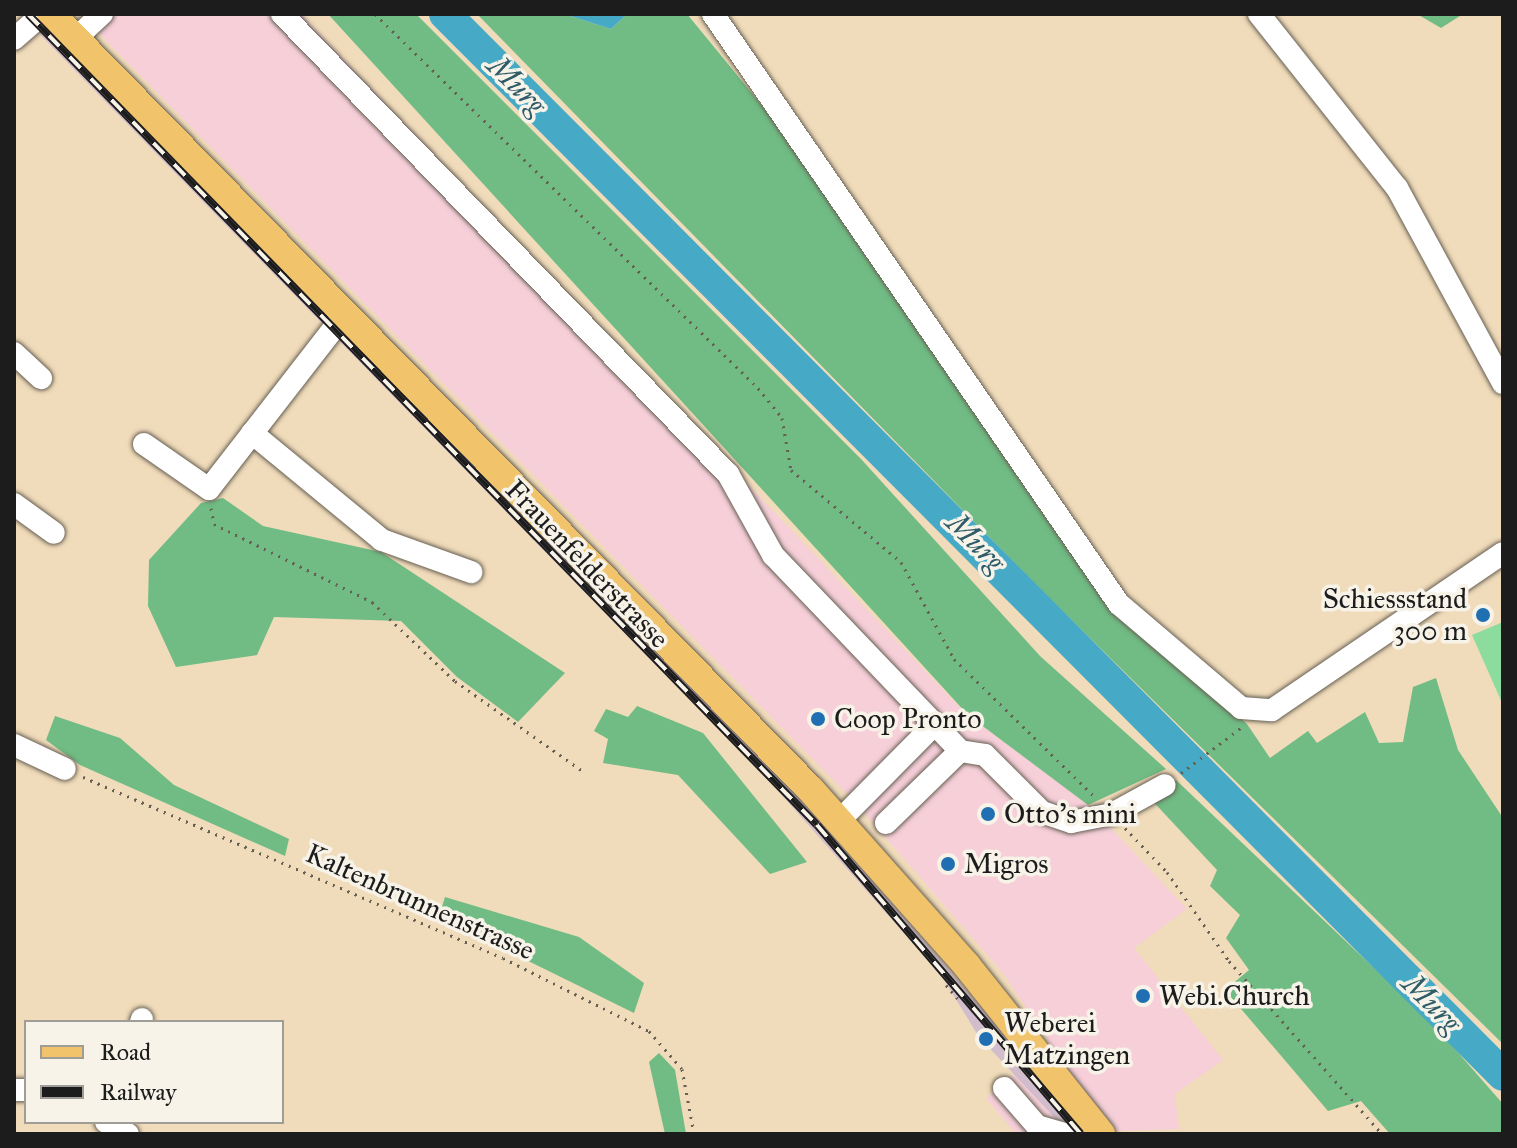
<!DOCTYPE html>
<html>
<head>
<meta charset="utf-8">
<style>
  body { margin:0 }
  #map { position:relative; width:1517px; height:1148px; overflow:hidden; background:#f0dbba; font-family:"IM FELL Great Primer",serif }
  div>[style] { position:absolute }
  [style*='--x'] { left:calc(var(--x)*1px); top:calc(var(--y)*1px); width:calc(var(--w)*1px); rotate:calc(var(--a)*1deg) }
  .built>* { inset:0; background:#f6cfd9 }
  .industrial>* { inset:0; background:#d1bdcb }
  .green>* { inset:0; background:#8bdc9d }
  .forest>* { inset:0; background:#70bc84 }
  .water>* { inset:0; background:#46aac6 }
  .river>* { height:32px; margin:-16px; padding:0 16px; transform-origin:16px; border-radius:16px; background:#46aac6 }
  .path>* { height:3px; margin-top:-1.5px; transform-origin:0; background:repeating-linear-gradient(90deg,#665f53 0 2px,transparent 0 8px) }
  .roads { filter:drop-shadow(0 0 2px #665f53) drop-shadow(0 0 2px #665f53) }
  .minor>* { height:22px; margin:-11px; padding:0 11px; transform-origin:11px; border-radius:11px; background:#fff }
  .major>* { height:28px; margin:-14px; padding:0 14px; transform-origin:14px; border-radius:14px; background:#f1c36a }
  .rail>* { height:8px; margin-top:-4px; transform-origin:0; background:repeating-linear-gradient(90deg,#f7f3e8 0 15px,#1c1c1c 0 30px); box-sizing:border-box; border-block:2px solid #1c1c1c }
  .dots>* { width:22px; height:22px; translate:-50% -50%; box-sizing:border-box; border:4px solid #f7f3e8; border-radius:50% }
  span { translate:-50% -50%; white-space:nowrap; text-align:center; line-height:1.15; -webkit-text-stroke:7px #f7f3e8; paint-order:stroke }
  .street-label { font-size:28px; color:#1c1c1c }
  .poi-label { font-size:28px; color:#1c1c1c }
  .right { translate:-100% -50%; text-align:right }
  .left { translate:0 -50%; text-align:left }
  .water-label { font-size:30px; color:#2f5c68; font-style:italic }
  .frame { position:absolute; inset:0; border:16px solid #1c1c1c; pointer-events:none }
  .legend { position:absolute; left:24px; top:1020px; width:260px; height:104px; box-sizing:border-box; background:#f7f3e8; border:2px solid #9f9d96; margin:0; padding:10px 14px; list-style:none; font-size:24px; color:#1c1c1c }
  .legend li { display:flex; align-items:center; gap:16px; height:40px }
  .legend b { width:40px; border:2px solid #9f9d96 }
</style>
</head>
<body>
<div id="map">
  <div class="built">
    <i style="clip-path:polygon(80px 14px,301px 14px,967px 715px,1089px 805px,1187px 909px,1134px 948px,1223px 1060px,1175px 1094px,1179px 1129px,1016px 1134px,986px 1098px,1050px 1043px,1003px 973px,853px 800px)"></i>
  </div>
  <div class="industrial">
    <i style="clip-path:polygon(20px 14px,36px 14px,821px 820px,1089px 1134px,1070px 1134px,979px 1037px,941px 975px,773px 785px)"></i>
  </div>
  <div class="green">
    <i style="clip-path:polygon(1503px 622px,1503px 705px,1472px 635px)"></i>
  </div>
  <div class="forest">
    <i style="clip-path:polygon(328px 14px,416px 14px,861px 459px,1040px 656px,1166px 769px,1088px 805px,968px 715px)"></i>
    <i style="clip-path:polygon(477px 14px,564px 14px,611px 29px,627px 14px,687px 14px,872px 240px,1082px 566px,1247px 724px,1270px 758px,1308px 731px,1317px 743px,1365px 712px,1379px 743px,1403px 742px,1413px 687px,1436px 678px,1458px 750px,1503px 818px,1503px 1044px,1036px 585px)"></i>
    <i style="clip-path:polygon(1417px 14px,1463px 14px,1441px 28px)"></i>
    <i style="clip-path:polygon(223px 498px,263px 526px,381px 552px,565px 673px,518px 722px,457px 677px,401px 621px,274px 617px,257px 655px,176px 667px,148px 606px,149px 560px,201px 503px)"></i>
    <i style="clip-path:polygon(637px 706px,703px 733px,807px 862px,770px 874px,678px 775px,603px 763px,608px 739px,594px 731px,606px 709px,628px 717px)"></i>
    <i style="clip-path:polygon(55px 716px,120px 738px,174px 785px,289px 839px,285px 856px,80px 765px,46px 740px)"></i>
    <i style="clip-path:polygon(1176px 780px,1434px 1025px,1503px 1104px,1503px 1134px,1390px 1134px,1361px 1101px,1328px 1111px,1225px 990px,1249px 970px,1226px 938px,1240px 915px,1210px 886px,1217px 870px,1147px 795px)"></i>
    <i style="clip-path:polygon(445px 897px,579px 937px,644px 983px,634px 1013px,439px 917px)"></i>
    <i style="clip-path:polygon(659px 1053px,675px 1070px,686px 1134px,665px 1134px,649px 1062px)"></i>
  </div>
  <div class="water">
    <i style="clip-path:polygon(564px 14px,627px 14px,611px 29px)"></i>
  </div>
  <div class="river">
    <i style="--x:445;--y:14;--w:1498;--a:45.08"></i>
  </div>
  <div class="path">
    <i style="--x:375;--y:14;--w:535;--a:44.32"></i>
    <i style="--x:758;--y:388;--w:38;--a:51"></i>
    <i style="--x:782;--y:418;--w:53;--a:80.2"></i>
    <i style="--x:791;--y:470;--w:143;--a:39.9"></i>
    <i style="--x:901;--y:562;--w:111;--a:61.3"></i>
    <i style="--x:954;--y:659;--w:197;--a:44.4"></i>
    <i style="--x:211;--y:508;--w:16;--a:79"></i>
    <i style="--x:214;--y:524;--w:16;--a:27"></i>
    <i style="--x:228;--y:531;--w:161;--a:26.2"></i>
    <i style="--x:372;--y:602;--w:115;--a:43.6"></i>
    <i style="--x:455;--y:681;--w:158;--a:35.2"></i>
    <i style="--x:1181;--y:773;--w:76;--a:-37"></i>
    <i style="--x:83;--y:777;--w:457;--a:23.3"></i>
    <i style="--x:503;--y:958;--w:163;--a:26.6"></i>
    <i style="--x:649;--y:1031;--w:50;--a:49"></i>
    <i style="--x:682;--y:1069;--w:66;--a:79.5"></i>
    <i style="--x:1125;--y:828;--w:61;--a:46.3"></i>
    <i style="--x:1167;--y:872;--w:108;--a:55.1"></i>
    <i style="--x:1229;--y:961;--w:231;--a:48.5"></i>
    <i style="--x:946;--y:985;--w:21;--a:49"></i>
  </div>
  <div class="roads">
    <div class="minor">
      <i style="--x:282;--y:14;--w:641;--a:45.89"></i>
      <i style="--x:728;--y:474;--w:93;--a:60.9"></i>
      <i style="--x:773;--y:555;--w:271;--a:46.3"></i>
      <i style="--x:960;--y:751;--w:25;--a:9"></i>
      <i style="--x:985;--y:755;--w:81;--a:45"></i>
      <i style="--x:1042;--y:812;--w:31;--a:19"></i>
      <i style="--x:1071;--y:822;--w:42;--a:-11"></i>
      <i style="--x:1112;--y:814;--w:60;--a:-28.7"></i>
      <i style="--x:713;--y:14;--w:716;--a:55.47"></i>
      <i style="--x:1119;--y:604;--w:160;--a:40.4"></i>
      <i style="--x:1241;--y:708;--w:31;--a:4"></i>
      <i style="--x:1272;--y:710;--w:279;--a:-34.2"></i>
      <i style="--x:1259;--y:14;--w:222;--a:51.6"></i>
      <i style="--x:1397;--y:188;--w:222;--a:61.5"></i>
      <i style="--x:14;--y:39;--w:38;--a:-41"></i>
      <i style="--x:75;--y:39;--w:37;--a:-43"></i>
      <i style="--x:14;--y:353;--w:37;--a:43"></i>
      <i style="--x:252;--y:433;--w:168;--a:39.5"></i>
      <i style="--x:382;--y:540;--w:95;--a:19.8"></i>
      <i style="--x:144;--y:444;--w:79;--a:34.7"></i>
      <i style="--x:209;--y:489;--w:219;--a:-52.2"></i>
      <i style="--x:14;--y:504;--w:49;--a:35.9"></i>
      <i style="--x:14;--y:745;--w:56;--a:25.2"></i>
      <i style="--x:839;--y:821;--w:135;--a:-45.3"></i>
      <i style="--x:886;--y:823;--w:103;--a:-44.2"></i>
      <i style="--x:141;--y:1022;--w:3;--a:-72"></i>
      <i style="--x:1004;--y:1088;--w:50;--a:49"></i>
      <i style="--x:1037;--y:1126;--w:29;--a:16"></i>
      <i style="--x:14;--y:1090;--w:12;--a:0"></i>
      <i style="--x:106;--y:1122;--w:25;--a:29"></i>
    </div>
    <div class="major">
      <i style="--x:51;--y:14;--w:1086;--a:45.6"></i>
      <i style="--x:811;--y:790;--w:235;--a:48.4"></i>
      <i style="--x:967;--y:966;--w:215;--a:51.4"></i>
    </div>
  </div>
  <div class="rail">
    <i style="--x:28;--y:14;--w:1131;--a:45.79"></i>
    <i style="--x:817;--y:825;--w:406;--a:49.5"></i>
  </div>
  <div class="dots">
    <i style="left:1483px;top:615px;background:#1f6fb2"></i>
    <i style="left:818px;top:719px;background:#1f6fb2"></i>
    <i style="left:988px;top:814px;background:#1f6fb2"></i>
    <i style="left:948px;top:864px;background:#1f6fb2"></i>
    <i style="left:1143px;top:996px;background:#1f6fb2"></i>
    <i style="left:986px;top:1039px;background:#1f6fb2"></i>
  </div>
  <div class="street-label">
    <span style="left:587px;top:564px;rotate:46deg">Frauenfelderstrasse</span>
    <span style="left:420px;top:902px;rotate:24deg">Kaltenbrunnenstrasse</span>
  </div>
  <div class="poi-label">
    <span class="right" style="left:1467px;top:615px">Schiessstand<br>300 m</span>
    <span class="left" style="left:834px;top:719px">Coop Pronto</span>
    <span class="left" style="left:1004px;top:814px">Otto's mini</span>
    <span class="left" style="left:964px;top:864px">Migros</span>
    <span class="left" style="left:1159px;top:996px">Webi.Church</span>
    <span class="left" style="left:1004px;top:1039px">Weberei<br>Matzingen</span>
  </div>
  <div class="water-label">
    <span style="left:517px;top:85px;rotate:45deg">Murg</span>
    <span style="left:976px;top:542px;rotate:45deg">Murg</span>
    <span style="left:1432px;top:1003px;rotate:45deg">Murg</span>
  </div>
  <div class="frame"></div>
  <ul class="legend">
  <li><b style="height:10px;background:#f1c36a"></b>Road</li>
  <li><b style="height:10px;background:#1c1c1c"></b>Railway</li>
  </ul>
</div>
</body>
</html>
